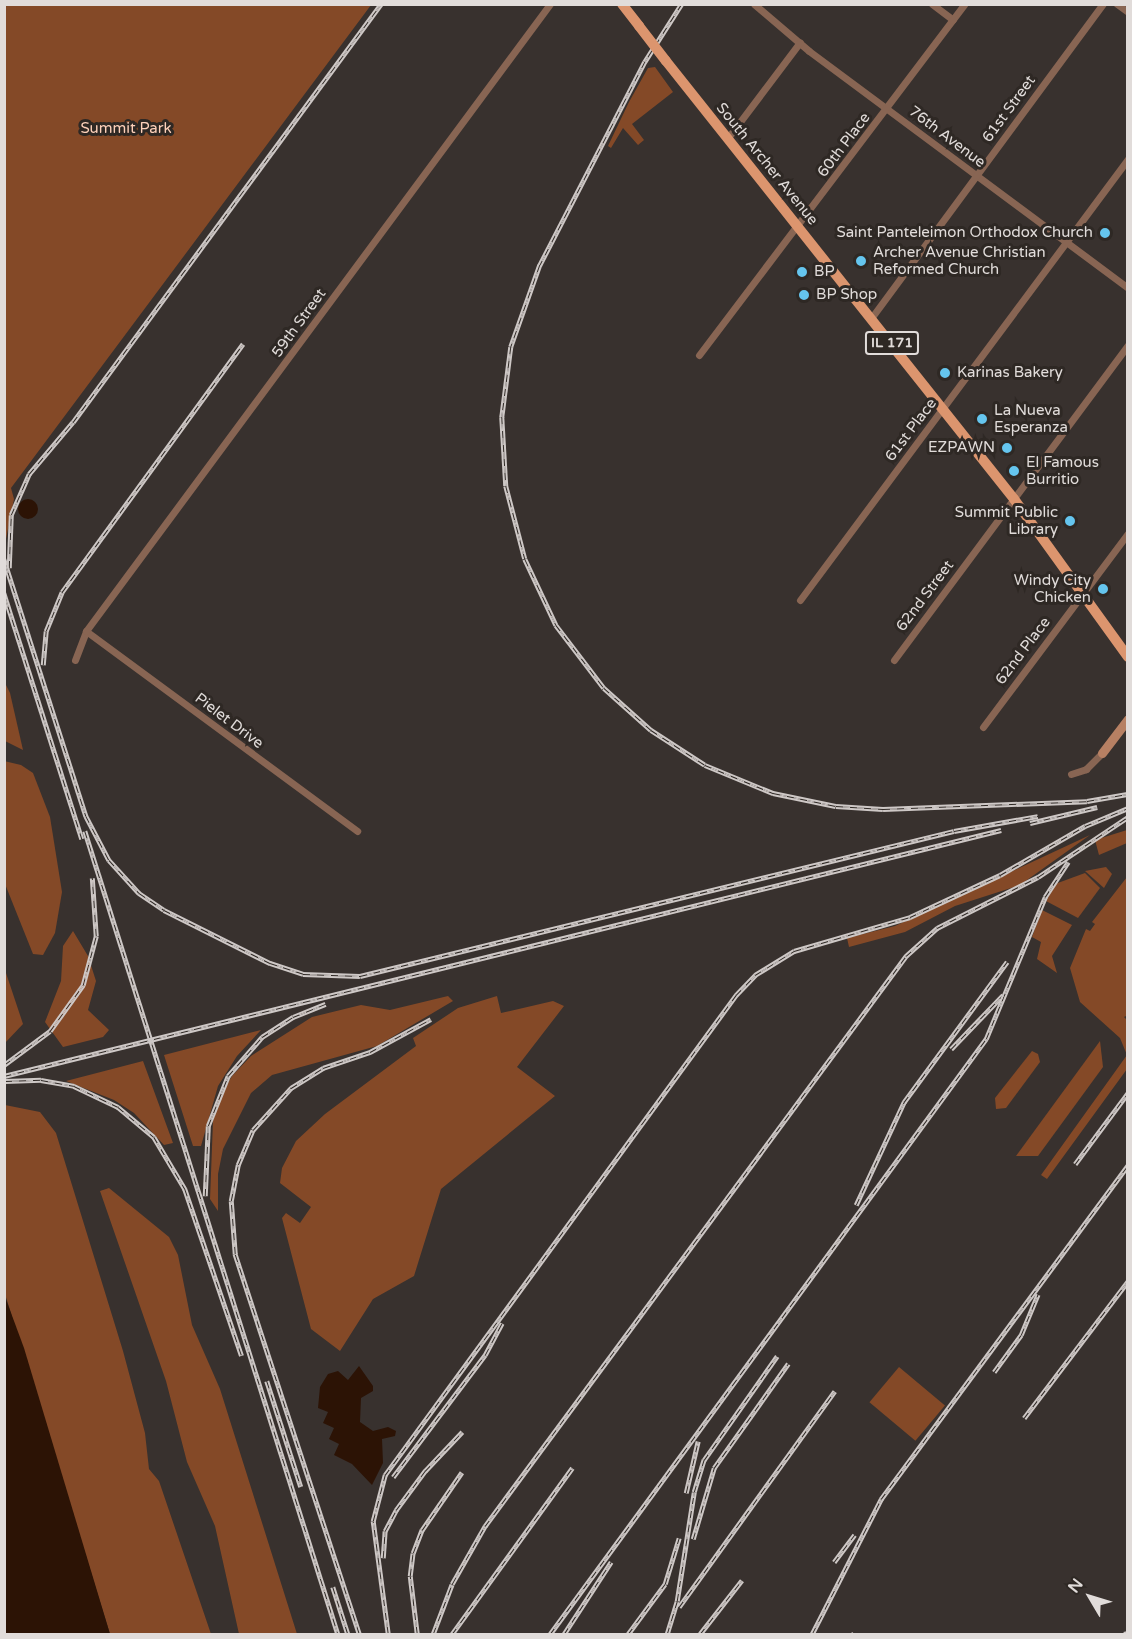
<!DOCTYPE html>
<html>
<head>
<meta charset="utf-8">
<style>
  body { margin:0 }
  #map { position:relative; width:1132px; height:1639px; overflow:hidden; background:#38312e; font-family:"Varela Round",sans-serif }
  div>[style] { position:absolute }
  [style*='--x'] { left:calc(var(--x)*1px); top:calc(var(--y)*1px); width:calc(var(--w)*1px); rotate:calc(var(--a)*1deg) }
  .green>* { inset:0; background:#844927; transform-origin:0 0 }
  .water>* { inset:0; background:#2c1305 }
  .round { border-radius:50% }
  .street>* { height:7px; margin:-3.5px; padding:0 3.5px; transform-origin:3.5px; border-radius:3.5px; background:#886553 }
  .secondary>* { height:9px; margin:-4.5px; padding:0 4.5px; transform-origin:4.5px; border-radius:4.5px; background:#b78063 }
  .primary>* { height:10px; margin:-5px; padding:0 5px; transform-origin:5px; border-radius:5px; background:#dc956e }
  .rail>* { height:4.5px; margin-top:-2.25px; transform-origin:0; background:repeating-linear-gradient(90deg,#2e2824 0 7px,#cec8c6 0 14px); box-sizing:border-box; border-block:2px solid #cec8c6 }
  .primary-bridge>* { height:10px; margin:-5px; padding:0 5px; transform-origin:5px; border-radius:5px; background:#dc956e }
  .dots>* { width:16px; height:16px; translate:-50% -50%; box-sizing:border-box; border:3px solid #2e2824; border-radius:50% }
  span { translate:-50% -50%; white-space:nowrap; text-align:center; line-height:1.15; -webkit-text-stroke:6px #2e2824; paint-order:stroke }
  .shield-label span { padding:2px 4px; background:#2e2824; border:2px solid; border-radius:4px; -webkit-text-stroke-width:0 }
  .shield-label { font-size:14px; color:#e1dcda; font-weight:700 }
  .street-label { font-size:15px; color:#e1dcda }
  .park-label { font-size:15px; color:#fed1ba }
  .poi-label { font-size:15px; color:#e1dcda }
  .right { translate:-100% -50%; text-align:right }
  .left { translate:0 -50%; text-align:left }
  .frame { position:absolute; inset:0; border:6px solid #e1dcda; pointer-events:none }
  .north { position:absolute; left:1060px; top:1567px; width:60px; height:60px; -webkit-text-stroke:4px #2e2824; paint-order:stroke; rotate:308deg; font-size:16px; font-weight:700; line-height:24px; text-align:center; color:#e1dcda }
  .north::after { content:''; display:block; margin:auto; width:21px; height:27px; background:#e1dcda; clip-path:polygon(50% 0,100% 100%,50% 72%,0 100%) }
</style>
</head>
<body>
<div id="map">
  <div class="green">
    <i style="clip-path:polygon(5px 4px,371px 5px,11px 488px,14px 499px,5px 544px)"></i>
    <i style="clip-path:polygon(655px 67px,673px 92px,632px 124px,644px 140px,638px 145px,623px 128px,611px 148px,608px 146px,629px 102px,648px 68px)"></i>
    <i style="clip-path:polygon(5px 683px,10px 693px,23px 750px,5px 741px)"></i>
    <i style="clip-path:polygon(4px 761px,21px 765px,33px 773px,50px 817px,62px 892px,55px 933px,43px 955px,33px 954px,5px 884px)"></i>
    <i style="clip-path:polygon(1127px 830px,1127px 843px,1099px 855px,1095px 840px)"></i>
    <i style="clip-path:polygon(1090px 835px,1020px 885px,955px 906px,905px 932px,849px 947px,847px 938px,895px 926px)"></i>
    <i style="clip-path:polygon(1106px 867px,1112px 874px,1104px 888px,1085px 871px)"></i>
    <i style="clip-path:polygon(1085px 873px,1100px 888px,1078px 918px,1046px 901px,1055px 884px)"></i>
    <i style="clip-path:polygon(1127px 877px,1128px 1015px,1124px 1017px,1127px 1020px,1127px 1069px,1047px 1179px,1041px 1175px,1127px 1055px,1120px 1038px,1080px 1002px,1070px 968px,1086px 929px,1090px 931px,1095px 924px,1092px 922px)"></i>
    <i style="clip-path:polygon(1042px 910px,1072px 925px,1052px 956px,1057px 973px,1037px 959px,1041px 942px,1032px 937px)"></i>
    <i style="clip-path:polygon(73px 931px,88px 956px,96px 981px,88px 1010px,109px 1030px,103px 1037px,63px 1047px,45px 1022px,61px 981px,63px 946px)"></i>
    <i style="clip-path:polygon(5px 970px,23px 1024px,5px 1043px,4px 1043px)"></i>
    <i style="clip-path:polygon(448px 996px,453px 1001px,377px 1046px,272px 1075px,251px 1093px,223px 1149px,218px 1174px,218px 1211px,210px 1199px,213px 1121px,219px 1098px,232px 1076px,251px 1056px,312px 1017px,361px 1005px,390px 1010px)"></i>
    <i style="clip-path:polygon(497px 996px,501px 1013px,553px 1001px,564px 1006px,517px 1067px,555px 1096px,441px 1189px,414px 1276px,373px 1299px,340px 1351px,311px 1329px,282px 1218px,286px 1213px,300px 1223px,311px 1207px,280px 1183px,282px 1168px,296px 1141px,325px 1114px,416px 1046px,413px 1038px,458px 1008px)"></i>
    <i style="clip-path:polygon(261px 1030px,237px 1056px,218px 1086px,201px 1146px,193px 1146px,164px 1055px)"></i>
    <i style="clip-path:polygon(1100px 1041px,1103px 1067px,1038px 1156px,1016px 1156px)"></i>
    <i style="clip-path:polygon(1032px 1051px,1038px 1054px,1040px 1062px,1006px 1108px,996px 1109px,995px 1098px)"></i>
    <i style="clip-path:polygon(143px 1061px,173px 1143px,164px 1145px,134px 1113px,114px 1100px,66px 1081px)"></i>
    <i style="clip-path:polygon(5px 1105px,40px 1112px,56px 1133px,123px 1351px,145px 1433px,149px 1469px,159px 1481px,211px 1634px,110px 1634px,5px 1294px)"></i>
    <i style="clip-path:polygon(109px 1188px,169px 1237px,178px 1255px,192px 1325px,220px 1389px,297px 1634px,239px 1634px,215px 1526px,187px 1462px,166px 1381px,100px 1191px)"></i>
    <i style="left:899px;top:1367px;width:60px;height:46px;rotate:40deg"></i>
  </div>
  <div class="water">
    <i class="round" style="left:18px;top:499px;width:20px;height:20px"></i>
    <i style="clip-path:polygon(4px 1294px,24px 1348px,110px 1634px,5px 1634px)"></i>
    <i style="clip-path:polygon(359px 1366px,373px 1386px,373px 1391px,361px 1398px,360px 1422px,373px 1431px,388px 1427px,396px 1431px,395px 1436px,382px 1439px,383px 1463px,372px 1485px,352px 1464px,334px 1455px,339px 1444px,329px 1439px,334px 1428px,323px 1423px,328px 1412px,318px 1408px,320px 1387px,328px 1374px,338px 1371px,348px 1380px)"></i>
  </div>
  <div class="street">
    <i style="--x:754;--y:4;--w:72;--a:40.5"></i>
    <i style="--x:809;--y:51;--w:397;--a:36.6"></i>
    <i style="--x:932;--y:4;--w:26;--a:37"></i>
    <i style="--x:1117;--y:4;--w:14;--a:36"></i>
    <i style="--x:727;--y:139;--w:121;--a:-53"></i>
    <i style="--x:872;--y:317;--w:389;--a:-53.6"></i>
    <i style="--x:699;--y:355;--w:440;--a:-52.9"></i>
    <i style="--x:800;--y:600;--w:550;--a:-53.36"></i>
    <i style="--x:86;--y:631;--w:337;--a:36.4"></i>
    <i style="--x:75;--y:660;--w:31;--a:-69"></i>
    <i style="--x:86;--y:631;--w:780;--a:-53.5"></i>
    <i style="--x:894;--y:660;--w:392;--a:-53.4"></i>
    <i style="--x:983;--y:727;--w:242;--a:-53.2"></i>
    <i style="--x:1071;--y:774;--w:16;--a:-18"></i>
    <i style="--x:1086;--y:769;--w:23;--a:-45"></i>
  </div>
  <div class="secondary">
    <i style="--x:1102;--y:753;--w:43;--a:-52.6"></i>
  </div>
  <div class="primary">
    <i style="--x:622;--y:4;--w:28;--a:52"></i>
    <i style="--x:666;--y:61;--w:559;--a:51.53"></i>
    <i style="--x:1014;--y:499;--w:195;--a:54.2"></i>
  </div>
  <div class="rail">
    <i style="--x:682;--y:4;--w:69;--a:122.5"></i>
    <i style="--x:645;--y:62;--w:229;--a:117.3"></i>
    <i style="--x:540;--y:265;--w:87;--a:109.5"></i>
    <i style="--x:511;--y:347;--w:71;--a:97.3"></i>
    <i style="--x:502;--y:417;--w:69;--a:86.7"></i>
    <i style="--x:506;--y:486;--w:75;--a:75.4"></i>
    <i style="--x:525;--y:559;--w:73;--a:64.8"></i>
    <i style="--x:556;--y:625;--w:79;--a:52.7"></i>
    <i style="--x:604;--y:688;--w:63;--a:41.8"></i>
    <i style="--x:651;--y:730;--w:64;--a:32.9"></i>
    <i style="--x:705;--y:765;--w:74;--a:22.4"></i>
    <i style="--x:773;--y:793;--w:64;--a:11.7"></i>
    <i style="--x:836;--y:806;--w:47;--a:3.7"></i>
    <i style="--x:883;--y:809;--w:204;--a:-2.2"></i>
    <i style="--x:1087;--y:801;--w:41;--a:-9.9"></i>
    <i style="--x:4;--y:559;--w:270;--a:72.3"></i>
    <i style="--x:86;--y:816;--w:50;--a:62.4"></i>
    <i style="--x:109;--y:860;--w:45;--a:47.7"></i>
    <i style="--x:139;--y:893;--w:30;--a:34"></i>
    <i style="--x:164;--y:910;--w:119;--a:26.6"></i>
    <i style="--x:270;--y:963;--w:35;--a:18"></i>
    <i style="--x:303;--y:974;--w:57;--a:2"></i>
    <i style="--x:360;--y:976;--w:611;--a:-13.72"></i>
    <i style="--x:954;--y:831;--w:85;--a:-10.1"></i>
    <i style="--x:9;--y:568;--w:53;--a:-87.8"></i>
    <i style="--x:11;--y:515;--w:45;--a:-66.3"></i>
    <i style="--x:29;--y:474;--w:68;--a:-49.8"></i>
    <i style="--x:73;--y:422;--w:519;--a:-53.62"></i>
    <i style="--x:4;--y:593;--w:258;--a:72.4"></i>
    <i style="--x:43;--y:665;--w:34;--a:-85"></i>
    <i style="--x:46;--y:631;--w:42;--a:-67.7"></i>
    <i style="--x:62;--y:592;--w:307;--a:-53.9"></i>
    <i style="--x:1030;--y:823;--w:69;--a:-13.4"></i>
    <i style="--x:85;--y:831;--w:842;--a:72.51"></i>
    <i style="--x:951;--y:1049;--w:75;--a:-46.1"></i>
    <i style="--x:4;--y:1065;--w:57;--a:-36.5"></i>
    <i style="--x:50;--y:1031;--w:57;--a:-54.3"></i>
    <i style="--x:83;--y:985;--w:51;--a:-75.1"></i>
    <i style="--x:96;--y:936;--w:58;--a:-93.9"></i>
    <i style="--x:4;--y:1076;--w:1027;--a:-13.86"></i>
    <i style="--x:5;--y:1081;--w:36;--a:-2"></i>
    <i style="--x:41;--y:1080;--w:34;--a:10"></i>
    <i style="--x:74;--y:1086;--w:49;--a:25.5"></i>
    <i style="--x:118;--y:1107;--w:47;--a:39.8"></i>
    <i style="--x:154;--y:1137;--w:61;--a:59.2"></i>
    <i style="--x:185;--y:1189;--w:176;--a:71.2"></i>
    <i style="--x:1075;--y:1164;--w:89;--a:-53.3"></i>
    <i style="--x:205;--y:1196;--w:70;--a:-87.5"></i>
    <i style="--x:208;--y:1126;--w:54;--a:-68.2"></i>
    <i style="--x:228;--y:1076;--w:52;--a:-48.9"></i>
    <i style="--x:262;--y:1037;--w:37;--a:-33"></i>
    <i style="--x:293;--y:1017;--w:35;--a:-22"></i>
    <i style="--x:856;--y:1205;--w:114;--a:-65"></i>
    <i style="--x:904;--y:1102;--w:174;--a:-53.7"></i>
    <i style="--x:994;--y:1372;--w:46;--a:-53.9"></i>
    <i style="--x:1021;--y:1335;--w:44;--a:-67.5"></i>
    <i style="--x:267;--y:1381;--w:111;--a:72.2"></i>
    <i style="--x:1024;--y:1418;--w:172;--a:-52.8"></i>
    <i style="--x:393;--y:1477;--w:153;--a:-53"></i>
    <i style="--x:485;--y:1355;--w:36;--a:-62"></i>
    <i style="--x:686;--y:1493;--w:53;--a:-77"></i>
    <i style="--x:693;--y:1539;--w:74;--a:-73.5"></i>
    <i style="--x:714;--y:1468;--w:128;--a:-54.6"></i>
    <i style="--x:383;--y:1558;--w:27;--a:-86"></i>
    <i style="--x:385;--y:1531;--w:24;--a:-62"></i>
    <i style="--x:396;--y:1510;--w:49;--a:-53.4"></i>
    <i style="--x:425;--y:1471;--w:54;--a:-46.5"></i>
    <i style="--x:834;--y:1562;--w:34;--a:-53"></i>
    <i style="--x:333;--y:1587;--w:49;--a:72.3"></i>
    <i style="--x:679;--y:1607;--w:266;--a:-54.2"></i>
    <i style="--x:359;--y:1634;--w:400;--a:-108.1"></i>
    <i style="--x:235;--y:1254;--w:53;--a:-94.3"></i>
    <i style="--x:231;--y:1201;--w:37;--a:-79"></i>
    <i style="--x:238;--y:1165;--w:38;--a:-67"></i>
    <i style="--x:253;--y:1130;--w:57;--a:-47.9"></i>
    <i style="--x:291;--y:1088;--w:38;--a:-32"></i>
    <i style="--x:323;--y:1068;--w:50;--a:-18.8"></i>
    <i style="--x:370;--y:1052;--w:69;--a:-28.4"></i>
    <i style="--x:388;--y:1634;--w:114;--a:-97.6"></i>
    <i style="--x:373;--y:1521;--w:48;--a:-75.4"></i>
    <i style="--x:385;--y:1475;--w:595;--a:-53.82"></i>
    <i style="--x:736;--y:995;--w:28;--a:-46"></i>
    <i style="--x:755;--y:975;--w:46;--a:-31.6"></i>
    <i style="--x:794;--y:951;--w:121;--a:-16.3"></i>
    <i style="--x:910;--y:917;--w:99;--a:-25"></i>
    <i style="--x:1000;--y:875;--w:98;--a:-30"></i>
    <i style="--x:1085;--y:826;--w:47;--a:-22.7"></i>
    <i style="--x:417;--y:1634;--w:58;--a:-96.9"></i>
    <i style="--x:410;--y:1576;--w:23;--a:-83"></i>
    <i style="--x:413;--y:1553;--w:25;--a:-69"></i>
    <i style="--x:422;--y:1530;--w:70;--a:-55.4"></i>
    <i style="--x:433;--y:1634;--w:53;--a:-69.2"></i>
    <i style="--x:452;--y:1584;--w:67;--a:-60.4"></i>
    <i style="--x:485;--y:1526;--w:709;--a:-53.55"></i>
    <i style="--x:906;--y:956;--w:42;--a:-42.1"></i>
    <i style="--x:937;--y:928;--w:113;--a:-26.8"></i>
    <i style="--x:1038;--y:877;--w:108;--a:-33.7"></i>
    <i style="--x:452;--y:1634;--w:205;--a:-54.1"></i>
    <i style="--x:550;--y:1634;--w:738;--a:-53.77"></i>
    <i style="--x:986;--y:1039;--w:154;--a:-67.4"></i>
    <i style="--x:1045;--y:897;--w:42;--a:-56.7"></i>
    <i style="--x:564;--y:1634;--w:86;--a:-56.9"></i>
    <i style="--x:628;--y:1634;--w:62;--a:-53.5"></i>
    <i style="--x:665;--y:1584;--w:48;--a:-73.1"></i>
    <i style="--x:667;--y:1634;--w:34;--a:-73"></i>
    <i style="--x:677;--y:1601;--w:110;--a:-81.1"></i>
    <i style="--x:694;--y:1492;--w:34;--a:-73"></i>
    <i style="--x:704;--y:1460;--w:127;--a:-54.9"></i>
    <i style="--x:700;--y:1634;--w:68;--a:-52.1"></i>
    <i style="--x:812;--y:1634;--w:152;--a:-62.9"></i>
    <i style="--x:881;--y:1499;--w:415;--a:-53.5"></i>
    <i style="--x:853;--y:1634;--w:1;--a:-45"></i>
    <i style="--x:1124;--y:1634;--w:4;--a:-14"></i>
  </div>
  <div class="primary-bridge">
    <i style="--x:639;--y:26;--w:44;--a:52.4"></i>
  </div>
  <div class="dots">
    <i style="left:1105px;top:233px;background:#65c5ee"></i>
    <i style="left:861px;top:261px;background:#65c5ee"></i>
    <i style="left:802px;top:272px;background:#65c5ee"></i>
    <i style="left:804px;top:295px;background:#65c5ee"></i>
    <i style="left:945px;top:373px;background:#65c5ee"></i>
    <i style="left:982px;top:419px;background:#65c5ee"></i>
    <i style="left:1007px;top:448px;background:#65c5ee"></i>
    <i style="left:1014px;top:471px;background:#65c5ee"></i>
    <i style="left:1070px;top:521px;background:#65c5ee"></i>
    <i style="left:1103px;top:589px;background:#65c5ee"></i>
  </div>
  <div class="shield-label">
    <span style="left:892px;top:343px">IL 171</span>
  </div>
  <div class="street-label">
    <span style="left:1009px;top:109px;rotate:-54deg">61st Street</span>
    <span style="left:947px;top:137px;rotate:37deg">76th Avenue</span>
    <span style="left:844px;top:145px;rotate:-53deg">60th Place</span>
    <span style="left:767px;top:164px;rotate:51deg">South Archer Avenue</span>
    <span style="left:299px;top:323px;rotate:-54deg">59th Street</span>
    <span style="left:911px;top:430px;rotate:-53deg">61st Place</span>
    <span style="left:925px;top:596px;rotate:-53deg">62nd Street</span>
    <span style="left:1023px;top:651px;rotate:-53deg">62nd Place</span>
    <span style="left:229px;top:721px;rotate:37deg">Pielet Drive</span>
  </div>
  <div class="park-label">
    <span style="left:126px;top:129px">Summit Park</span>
  </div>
  <div class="poi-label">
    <span class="right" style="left:1093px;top:233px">Saint Panteleimon Orthodox Church</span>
    <span class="left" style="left:873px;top:261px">Archer Avenue Christian<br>Reformed Church</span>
    <span class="left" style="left:814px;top:272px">BP</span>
    <span class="left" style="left:816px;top:295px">BP Shop</span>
    <span class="left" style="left:957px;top:373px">Karinas Bakery</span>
    <span class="left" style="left:994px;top:419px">La Nueva<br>Esperanza</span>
    <span class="right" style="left:995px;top:448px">EZPAWN</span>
    <span class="left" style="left:1026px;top:471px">El Famous<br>Burritio</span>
    <span class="right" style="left:1058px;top:521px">Summit Public<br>Library</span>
    <span class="right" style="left:1091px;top:589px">Windy City<br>Chicken</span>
  </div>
  <div class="frame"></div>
  <div class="north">N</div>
</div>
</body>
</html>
